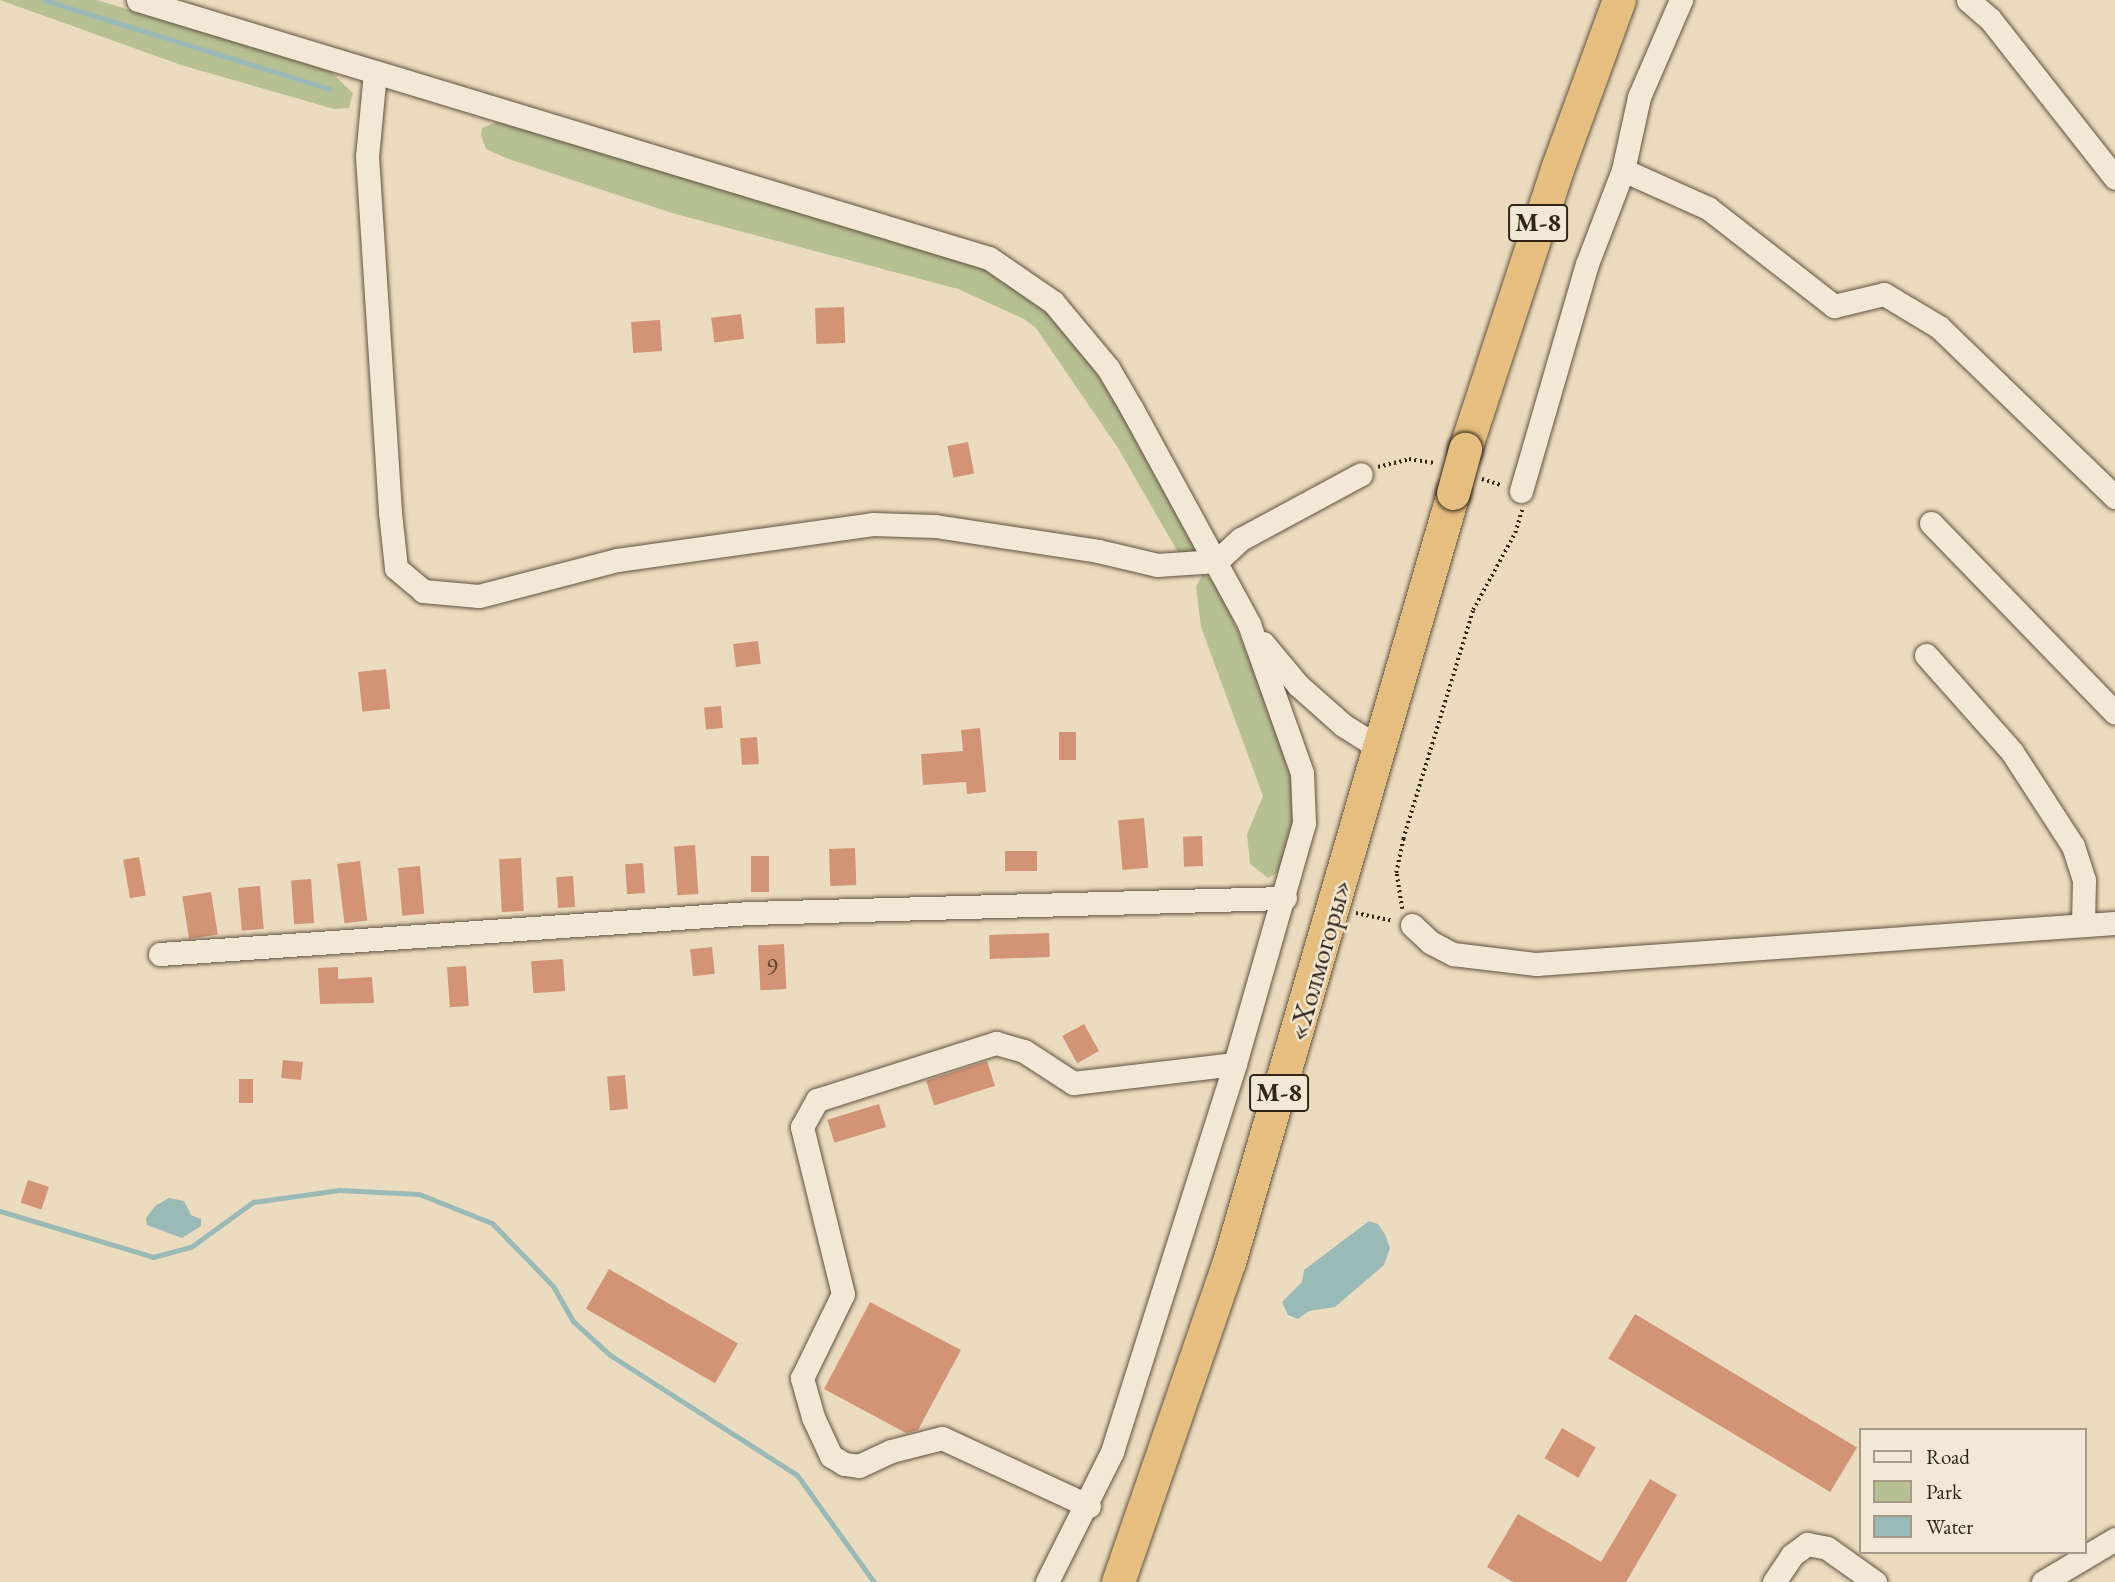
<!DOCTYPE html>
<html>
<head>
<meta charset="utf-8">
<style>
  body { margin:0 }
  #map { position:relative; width:2115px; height:1582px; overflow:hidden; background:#ecdcbf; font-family:"EB Garamond",serif }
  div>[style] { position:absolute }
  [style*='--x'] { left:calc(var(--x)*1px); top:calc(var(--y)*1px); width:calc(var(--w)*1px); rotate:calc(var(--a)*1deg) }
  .green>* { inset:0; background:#b7c092 }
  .water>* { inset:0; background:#99bab6 }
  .stream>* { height:5px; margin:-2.5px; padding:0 2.5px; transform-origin:2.5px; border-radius:2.5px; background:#99bab6 }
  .building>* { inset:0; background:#d29475; transform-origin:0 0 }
  .path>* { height:3.5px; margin-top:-1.75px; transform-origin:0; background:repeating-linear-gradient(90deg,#312518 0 2px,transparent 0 5.5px) }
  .roads { filter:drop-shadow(0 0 2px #605342) drop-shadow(0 0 2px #605342) }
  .minor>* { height:23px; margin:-11.5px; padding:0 11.5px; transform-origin:11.5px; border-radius:11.5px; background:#f3e8d5 }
  .highway>* { height:33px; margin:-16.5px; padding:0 16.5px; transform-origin:16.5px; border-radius:16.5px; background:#e6be80 }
  .bridges { filter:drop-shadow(0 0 2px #312518) drop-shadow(0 0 2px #312518) }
  .highway-bridge>* { height:33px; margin:-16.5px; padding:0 16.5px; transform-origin:16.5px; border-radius:16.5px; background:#e6be80 }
  span { translate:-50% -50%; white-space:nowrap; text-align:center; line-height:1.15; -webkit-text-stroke:5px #f3e8d5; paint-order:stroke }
  .number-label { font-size:24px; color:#59412f }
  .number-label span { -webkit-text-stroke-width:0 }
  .shield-label span { padding:2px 5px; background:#f3e8d5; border:2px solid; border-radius:5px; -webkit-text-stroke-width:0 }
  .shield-label { font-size:26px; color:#312518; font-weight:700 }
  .street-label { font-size:28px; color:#312518 }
  .legend { position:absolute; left:1859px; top:1428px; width:228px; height:126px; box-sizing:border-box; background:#f3e8d5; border:2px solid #a59a89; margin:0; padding:9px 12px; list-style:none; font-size:21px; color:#312518 }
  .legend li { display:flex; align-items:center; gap:14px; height:35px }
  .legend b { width:35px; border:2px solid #a59a89 }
</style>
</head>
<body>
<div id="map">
  <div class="green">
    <i style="clip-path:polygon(0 0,97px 0,330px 71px,353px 93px,349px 108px,334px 109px,181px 65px)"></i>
    <i style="clip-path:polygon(497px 122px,954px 255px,1018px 283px,1071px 335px,1137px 435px,1198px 542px,1193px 556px,1179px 554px,1118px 448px,1036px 328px,1024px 319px,958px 289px,672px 213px,506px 158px,486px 149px,481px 135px,482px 128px)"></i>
    <i style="clip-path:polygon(1203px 574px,1218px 583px,1266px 700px,1296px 794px,1288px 857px,1280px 871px,1268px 878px,1250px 864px,1247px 834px,1263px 796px,1201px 627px,1196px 586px)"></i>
  </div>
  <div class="water">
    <i style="clip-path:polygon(169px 1198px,184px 1201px,191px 1215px,201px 1219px,201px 1226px,182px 1238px,147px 1225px,146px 1218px,155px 1206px)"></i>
    <i style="clip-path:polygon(1369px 1221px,1378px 1224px,1385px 1234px,1390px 1248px,1384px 1265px,1335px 1307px,1309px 1311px,1298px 1319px,1288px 1315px,1282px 1302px,1302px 1282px,1304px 1270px)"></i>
  </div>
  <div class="stream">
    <i style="--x:44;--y:0;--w:299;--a:17.3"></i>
    <i style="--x:0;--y:1211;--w:160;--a:16.7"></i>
    <i style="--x:153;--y:1257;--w:39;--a:-15"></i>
    <i style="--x:191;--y:1247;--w:77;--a:-36"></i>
    <i style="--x:253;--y:1202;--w:87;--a:-7.9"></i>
    <i style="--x:339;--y:1190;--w:80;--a:2.9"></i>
    <i style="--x:419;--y:1194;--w:79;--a:21.7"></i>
    <i style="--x:492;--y:1223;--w:88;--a:45.9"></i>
    <i style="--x:553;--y:1286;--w:40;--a:60.3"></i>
    <i style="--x:573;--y:1321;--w:50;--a:42.6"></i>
    <i style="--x:610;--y:1355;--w:222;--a:32.7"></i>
    <i style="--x:797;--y:1475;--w:132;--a:54.3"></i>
  </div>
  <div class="building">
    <i style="left:844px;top:307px;width:36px;height:29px;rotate:88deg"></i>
    <i style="left:741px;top:314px;width:25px;height:30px;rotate:83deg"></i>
    <i style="left:660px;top:320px;width:31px;height:29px;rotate:86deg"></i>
    <i style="left:968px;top:442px;width:32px;height:21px;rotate:79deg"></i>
    <i style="left:758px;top:641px;width:23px;height:25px;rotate:83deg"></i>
    <i style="left:386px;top:669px;width:40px;height:28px;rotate:84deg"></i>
    <i style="left:721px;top:706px;width:22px;height:17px;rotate:85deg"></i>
    <i style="clip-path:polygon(980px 728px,986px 792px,967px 794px,966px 782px,923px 785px,921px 754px,963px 751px,961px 730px)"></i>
    <i style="left:1059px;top:732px;width:17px;height:28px"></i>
    <i style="left:757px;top:737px;width:27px;height:17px;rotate:86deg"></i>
    <i style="left:1144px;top:818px;width:50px;height:26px;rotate:85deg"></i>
    <i style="left:1202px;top:836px;width:30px;height:19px;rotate:88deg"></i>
    <i style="left:695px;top:845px;width:49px;height:21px;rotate:86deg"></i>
    <i style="left:855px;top:848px;width:37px;height:26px;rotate:88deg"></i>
    <i style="left:1037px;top:851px;width:20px;height:32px;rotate:90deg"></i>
    <i style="left:751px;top:856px;width:18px;height:36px"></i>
    <i style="left:139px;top:857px;width:39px;height:16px;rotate:80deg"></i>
    <i style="left:521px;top:858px;width:53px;height:22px;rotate:87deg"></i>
    <i style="left:360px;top:861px;width:60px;height:23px;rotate:83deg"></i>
    <i style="left:643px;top:863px;width:30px;height:18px;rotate:86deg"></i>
    <i style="left:420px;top:866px;width:48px;height:22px;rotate:85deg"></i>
    <i style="left:573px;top:876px;width:31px;height:17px;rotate:86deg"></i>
    <i style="left:311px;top:879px;width:44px;height:20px;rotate:86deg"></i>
    <i style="left:260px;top:886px;width:43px;height:22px;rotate:85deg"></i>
    <i style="left:211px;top:892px;width:43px;height:29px;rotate:81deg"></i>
    <i style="left:1049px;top:933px;width:24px;height:60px;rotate:88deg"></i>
    <i style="left:784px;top:944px;width:45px;height:26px;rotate:87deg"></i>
    <i style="left:712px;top:947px;width:27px;height:22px;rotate:84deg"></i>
    <i style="left:563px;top:959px;width:32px;height:32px;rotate:86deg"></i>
    <i style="left:466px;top:966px;width:40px;height:19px;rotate:86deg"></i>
    <i style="clip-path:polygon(338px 967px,338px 979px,372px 977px,374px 1003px,320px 1004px,318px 968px)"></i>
    <i style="left:1084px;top:1024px;width:31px;height:25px;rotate:61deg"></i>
    <i style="left:283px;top:1060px;width:20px;height:18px;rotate:6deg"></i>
    <i style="left:987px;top:1061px;width:26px;height:64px;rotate:72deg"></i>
    <i style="left:625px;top:1075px;width:34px;height:18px;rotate:85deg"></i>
    <i style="left:239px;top:1079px;width:14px;height:24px"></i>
    <i style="left:879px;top:1104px;width:24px;height:54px;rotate:73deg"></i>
    <i style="left:28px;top:1180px;width:22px;height:24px;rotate:18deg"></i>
    <i style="left:609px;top:1269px;width:149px;height:46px;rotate:30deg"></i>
    <i style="clip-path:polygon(870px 1302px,961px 1350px,918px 1430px,906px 1433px,824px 1389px)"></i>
    <i style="left:1635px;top:1314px;width:259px;height:52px;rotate:31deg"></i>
    <i style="left:1562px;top:1428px;width:39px;height:35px;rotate:30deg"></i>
    <i style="clip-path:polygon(1650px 1479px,1677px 1495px,1626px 1582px,1513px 1582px,1487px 1567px,1518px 1514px,1601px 1562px)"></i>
  </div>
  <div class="path">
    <i style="--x:1378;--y:467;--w:32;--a:-14"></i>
    <i style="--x:1409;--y:459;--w:26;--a:9"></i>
    <i style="--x:1482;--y:479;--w:20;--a:18"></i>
    <i style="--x:1402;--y:909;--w:36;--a:-99"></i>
    <i style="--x:1396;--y:873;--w:35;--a:-78"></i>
    <i style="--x:1403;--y:839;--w:239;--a:-73"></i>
    <i style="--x:1473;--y:610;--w:88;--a:-61.4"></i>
    <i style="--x:1515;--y:533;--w:24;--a:-73"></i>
    <i style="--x:1356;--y:913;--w:38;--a:12"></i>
  </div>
  <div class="roads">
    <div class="minor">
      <i style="--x:138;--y:0;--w:889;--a:16.87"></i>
      <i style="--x:989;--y:258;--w:78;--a:34.5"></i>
      <i style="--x:1053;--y:302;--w:86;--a:50.2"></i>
      <i style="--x:1108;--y:368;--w:48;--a:59.7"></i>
      <i style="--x:1132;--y:409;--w:245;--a:61.4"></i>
      <i style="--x:1249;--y:624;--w:158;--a:70.4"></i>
      <i style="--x:1302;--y:773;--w:50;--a:87.7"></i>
      <i style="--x:1304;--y:823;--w:251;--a:106"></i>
      <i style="--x:1235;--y:1064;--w:407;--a:107.6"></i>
      <i style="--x:1112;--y:1452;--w:145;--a:116.6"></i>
      <i style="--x:1968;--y:0;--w:29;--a:41"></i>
      <i style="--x:1990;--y:19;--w:202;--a:51.8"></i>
      <i style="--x:375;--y:72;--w:84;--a:95.4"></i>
      <i style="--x:367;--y:156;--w:357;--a:86.3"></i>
      <i style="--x:390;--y:512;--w:56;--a:83.9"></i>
      <i style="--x:396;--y:568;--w:35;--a:40"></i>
      <i style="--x:423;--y:591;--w:56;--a:5.1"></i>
      <i style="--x:479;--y:596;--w:143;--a:-14.6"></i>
      <i style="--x:617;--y:560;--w:258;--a:-8"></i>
      <i style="--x:872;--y:524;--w:63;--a:1.8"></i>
      <i style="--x:935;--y:526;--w:165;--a:8.7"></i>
      <i style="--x:1098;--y:551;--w:61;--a:13.3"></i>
      <i style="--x:1157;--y:565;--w:60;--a:-3.8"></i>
      <i style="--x:1217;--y:561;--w:33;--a:-43"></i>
      <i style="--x:1241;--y:539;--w:136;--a:-28.4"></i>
      <i style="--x:1623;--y:170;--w:93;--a:24.1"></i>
      <i style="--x:1708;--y:208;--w:160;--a:37.9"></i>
      <i style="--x:1834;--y:306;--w:51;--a:-13.5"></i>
      <i style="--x:1884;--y:294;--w:64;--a:31"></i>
      <i style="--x:1939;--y:327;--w:245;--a:44"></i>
      <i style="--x:1521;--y:491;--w:236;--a:-73.8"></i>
      <i style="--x:1587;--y:264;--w:101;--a:-69"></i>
      <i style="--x:1623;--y:170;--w:75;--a:-77.6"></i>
      <i style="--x:1639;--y:97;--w:106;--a:-66.6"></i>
      <i style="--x:1931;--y:523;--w:264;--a:45.9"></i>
      <i style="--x:1263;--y:643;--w:55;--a:50.2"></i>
      <i style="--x:1298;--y:685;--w:60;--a:41.6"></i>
      <i style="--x:1343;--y:725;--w:45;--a:32.3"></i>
      <i style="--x:1926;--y:655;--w:130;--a:48.4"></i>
      <i style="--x:2012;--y:752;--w:112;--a:57"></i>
      <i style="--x:2073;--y:846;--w:36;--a:72"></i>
      <i style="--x:2084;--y:880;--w:45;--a:91.3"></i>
      <i style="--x:1412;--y:925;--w:25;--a:43"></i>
      <i style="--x:1430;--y:942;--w:26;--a:28"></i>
      <i style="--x:1453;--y:954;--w:84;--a:6.9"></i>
      <i style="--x:1536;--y:964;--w:580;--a:-4.05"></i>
      <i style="--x:160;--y:954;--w:591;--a:-3.98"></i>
      <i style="--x:750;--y:913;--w:535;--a:-1.61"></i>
      <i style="--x:1089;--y:1506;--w:162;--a:-155.2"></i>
      <i style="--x:942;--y:1438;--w:53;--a:165.7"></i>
      <i style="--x:891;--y:1451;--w:35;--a:155"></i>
      <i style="--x:859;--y:1466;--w:15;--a:-172"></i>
      <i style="--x:844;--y:1464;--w:15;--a:-148"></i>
      <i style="--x:831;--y:1456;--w:43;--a:-114.8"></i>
      <i style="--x:813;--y:1417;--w:41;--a:-105.8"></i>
      <i style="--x:802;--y:1378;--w:93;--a:-64"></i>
      <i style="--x:843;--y:1294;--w:172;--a:-103.8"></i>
      <i style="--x:802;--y:1127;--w:31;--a:-61"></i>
      <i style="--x:817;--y:1100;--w:188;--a:-17.7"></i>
      <i style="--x:996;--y:1043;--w:29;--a:16"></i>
      <i style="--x:1024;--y:1051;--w:59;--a:33.1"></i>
      <i style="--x:1073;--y:1083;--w:163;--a:-6.7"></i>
      <i style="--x:1774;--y:1582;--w:32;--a:-56"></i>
      <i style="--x:1792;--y:1555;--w:19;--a:-36"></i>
      <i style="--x:1807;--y:1544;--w:20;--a:11"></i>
      <i style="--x:1827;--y:1548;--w:59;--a:35.3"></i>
      <i style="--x:2043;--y:1582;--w:84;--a:-30.8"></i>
    </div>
    <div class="highway">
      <i style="--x:1465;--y:449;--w:295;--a:-71.8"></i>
      <i style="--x:1557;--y:169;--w:180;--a:-69.9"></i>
      <i style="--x:1118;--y:1582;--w:339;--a:-70.9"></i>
      <i style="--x:1229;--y:1262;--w:801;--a:-73.76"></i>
    </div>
  </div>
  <div class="bridges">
    <div class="highway-bridge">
      <i style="--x:1453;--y:493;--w:46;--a:-74.7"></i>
    </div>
  </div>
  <div class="number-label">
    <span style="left:772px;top:967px">9</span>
  </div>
  <div class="shield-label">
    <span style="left:1538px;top:223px">М-8</span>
    <span style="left:1279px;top:1093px">М-8</span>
  </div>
  <div class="street-label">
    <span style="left:1319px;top:960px;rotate:-74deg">«Холмогоры»</span>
  </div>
  <ul class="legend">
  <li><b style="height:9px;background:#f3e8d5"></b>Road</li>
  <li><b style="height:19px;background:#b7c092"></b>Park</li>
  <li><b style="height:19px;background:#99bab6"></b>Water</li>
  </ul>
</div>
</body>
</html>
